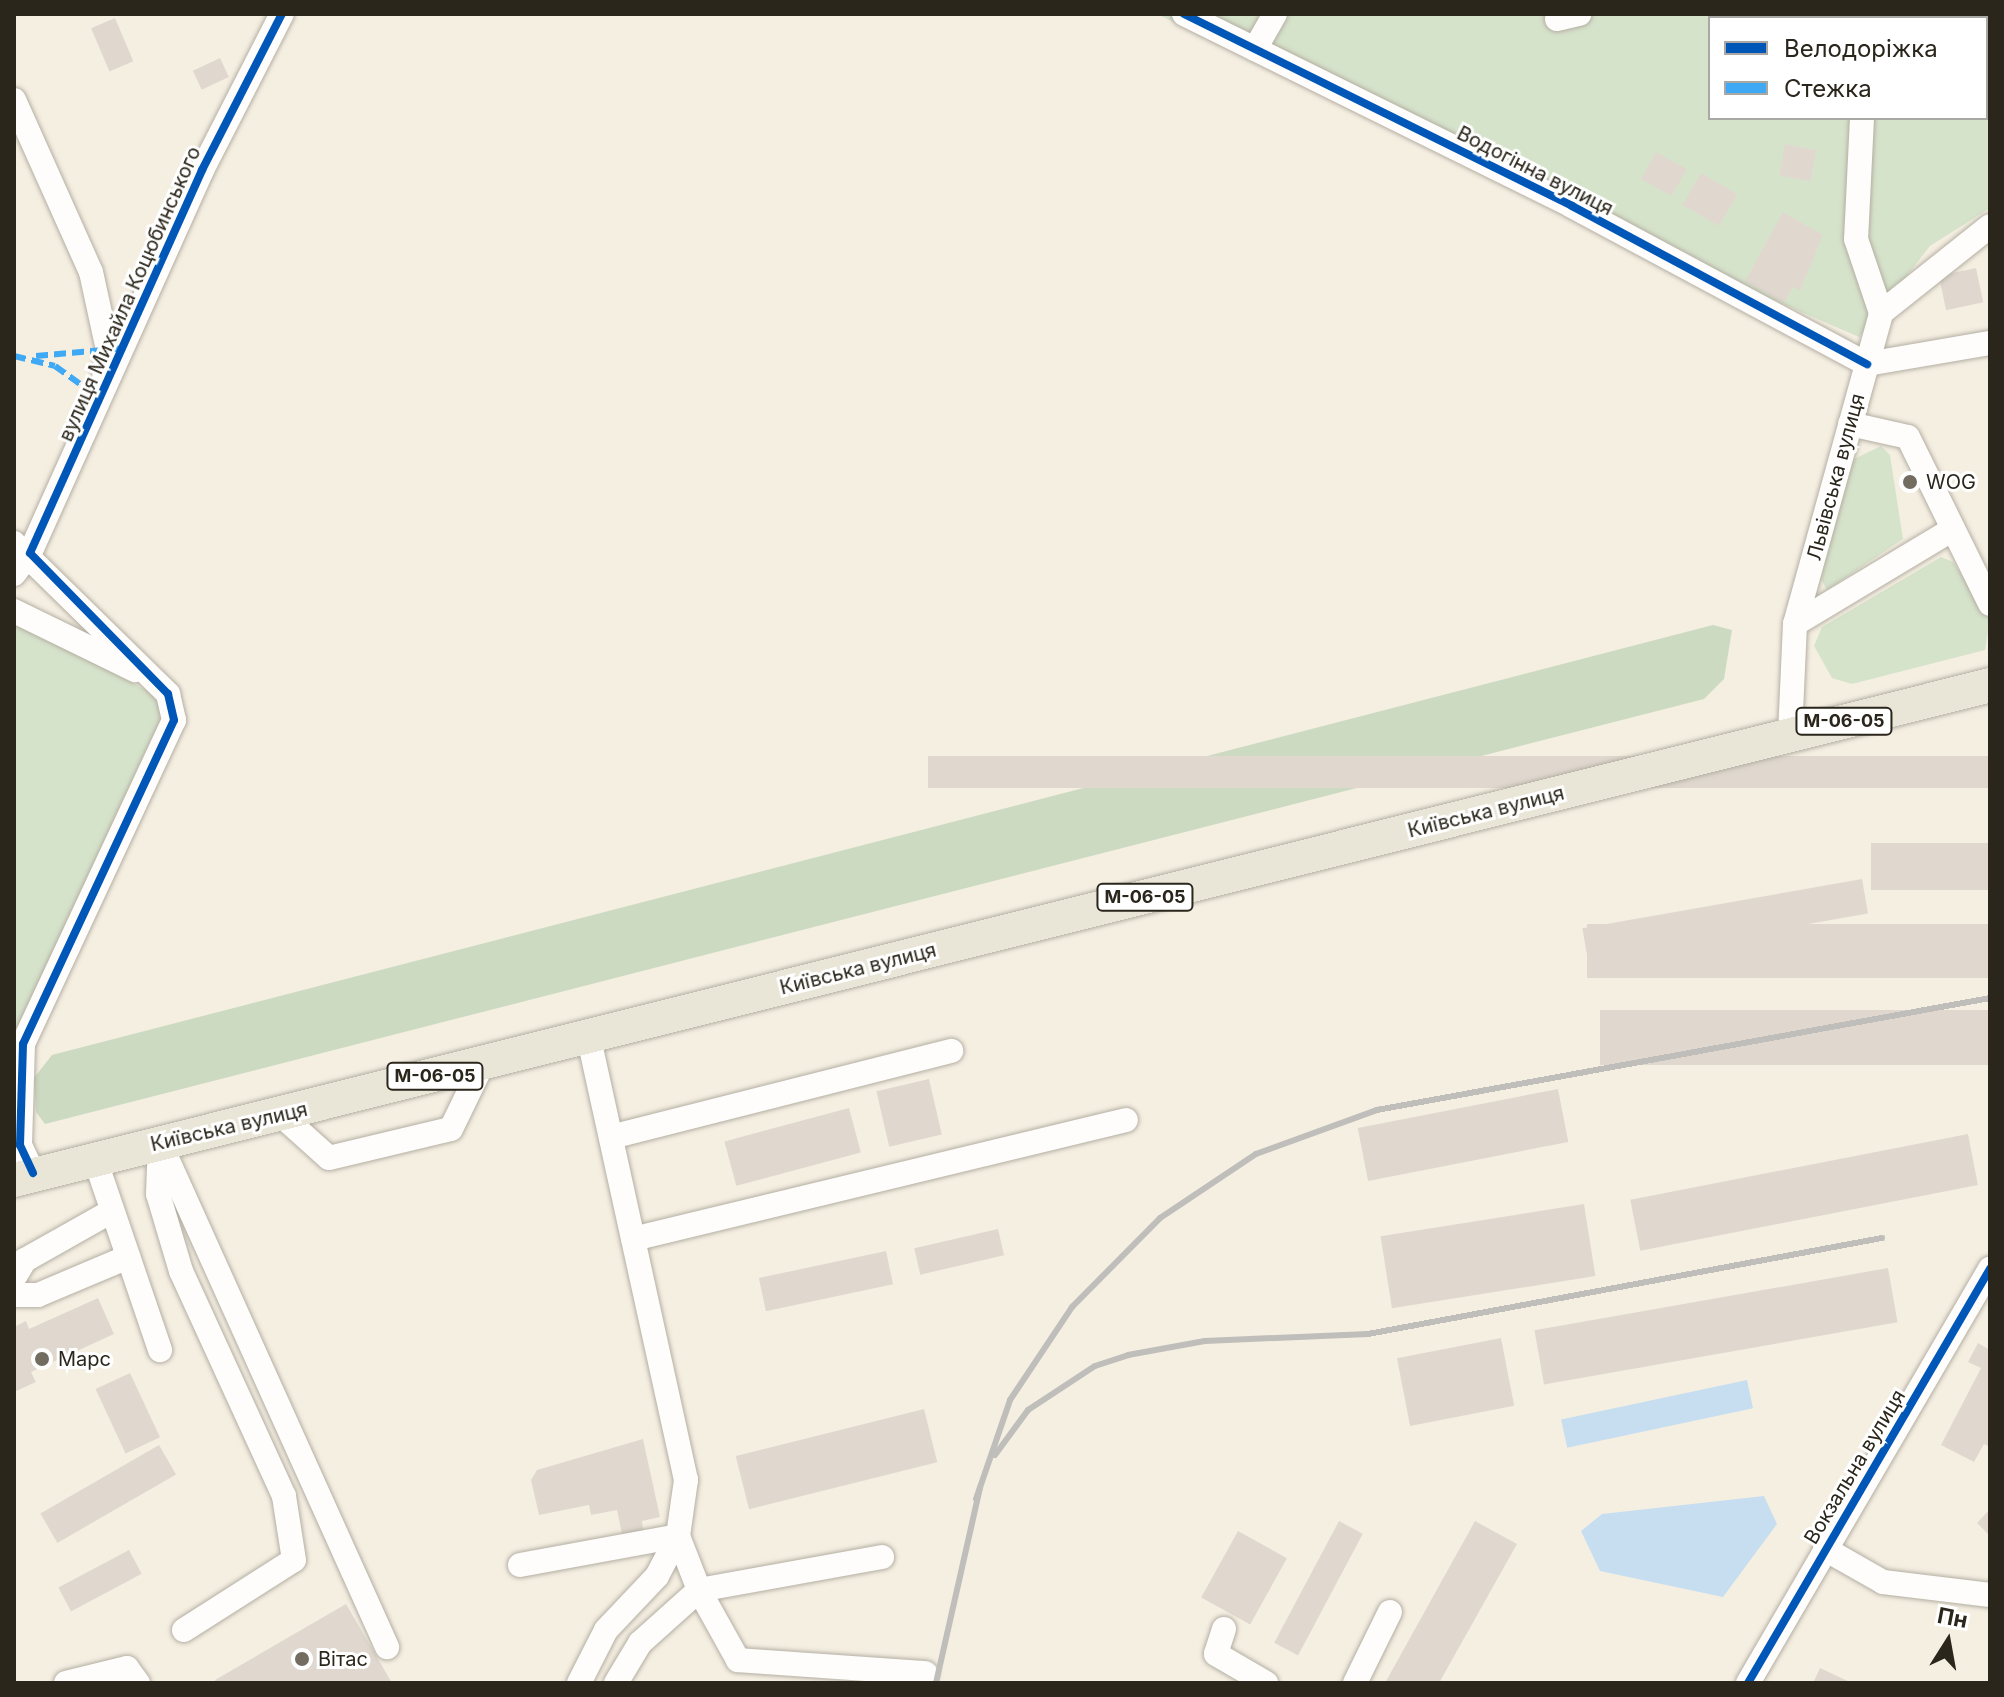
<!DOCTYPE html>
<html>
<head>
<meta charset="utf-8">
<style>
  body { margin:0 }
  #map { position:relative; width:2004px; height:1697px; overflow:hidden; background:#f5efe2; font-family:Inter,sans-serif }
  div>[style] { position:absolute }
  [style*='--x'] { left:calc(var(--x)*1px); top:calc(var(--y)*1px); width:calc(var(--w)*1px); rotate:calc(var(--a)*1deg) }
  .green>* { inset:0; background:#d6e3cb }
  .forest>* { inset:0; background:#cbdac0 }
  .water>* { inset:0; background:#c6def0; transform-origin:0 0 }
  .building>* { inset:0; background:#e0d8cf; transform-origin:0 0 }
  .roads { filter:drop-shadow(0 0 2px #b4afa3) drop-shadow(0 0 2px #b4afa3) }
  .minor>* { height:24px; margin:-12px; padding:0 12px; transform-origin:12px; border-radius:12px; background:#fefdfb }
  .highway>* { height:34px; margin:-17px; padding:0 17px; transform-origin:17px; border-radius:17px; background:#e9e5d7 }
  .rail>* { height:6px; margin:-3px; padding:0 3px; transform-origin:3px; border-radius:3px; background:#bfbeba }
  .quiet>* { height:6px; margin-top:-3px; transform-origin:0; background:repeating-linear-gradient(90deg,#3fa9f5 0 12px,transparent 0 18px) }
  .cycleway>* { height:8px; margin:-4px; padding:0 4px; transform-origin:4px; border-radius:4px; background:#0057b8 }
  .dots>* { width:22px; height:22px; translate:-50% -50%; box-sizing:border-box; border:4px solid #fff; border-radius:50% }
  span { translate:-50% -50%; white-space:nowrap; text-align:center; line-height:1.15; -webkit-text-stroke:6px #fff; paint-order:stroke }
  .shield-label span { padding:2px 6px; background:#fff; border:2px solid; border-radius:6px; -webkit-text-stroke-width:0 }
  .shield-label { font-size:18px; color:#2b261b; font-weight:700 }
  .street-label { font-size:20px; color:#2b261b }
  .poi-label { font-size:20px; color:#2b261b }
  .left { translate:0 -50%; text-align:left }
  .frame { position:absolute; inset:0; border:16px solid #2b261b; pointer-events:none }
  .legend { position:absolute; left:1708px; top:16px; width:280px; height:104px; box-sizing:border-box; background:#fff; border:2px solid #aaa8a4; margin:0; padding:10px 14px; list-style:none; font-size:24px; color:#2b261b }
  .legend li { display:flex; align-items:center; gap:16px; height:40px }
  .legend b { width:40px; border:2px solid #aaa8a4 }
  .north { position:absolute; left:1908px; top:1601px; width:80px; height:80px; -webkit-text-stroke:6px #fff; paint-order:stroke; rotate:11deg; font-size:22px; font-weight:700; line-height:32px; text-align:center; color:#2b261b }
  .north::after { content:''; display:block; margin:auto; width:28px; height:36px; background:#2b261b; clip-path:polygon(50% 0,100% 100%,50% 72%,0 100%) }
</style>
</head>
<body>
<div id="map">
  <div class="green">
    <i style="clip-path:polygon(evenodd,1157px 14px,1990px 14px,1990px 208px,1930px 246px,1859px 337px,1478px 172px,1157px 14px,1710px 18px,1986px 18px,1986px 118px,1710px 118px,1710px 18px)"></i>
    <i style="clip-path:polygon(1881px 446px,1890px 455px,1903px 539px,1827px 590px,1821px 579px,1852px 460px)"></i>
    <i style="clip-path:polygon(1941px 557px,1953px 562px,1990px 619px,1985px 650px,1852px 684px,1832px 678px,1814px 646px,1822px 627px)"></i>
    <i style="clip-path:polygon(14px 618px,151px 693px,164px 712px,14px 1036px)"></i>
  </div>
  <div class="forest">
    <i style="clip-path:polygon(1713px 625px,1732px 630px,1724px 679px,1704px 699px,45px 1124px,36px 1112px,34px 1078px,52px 1055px)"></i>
  </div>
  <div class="water">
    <i style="left:1747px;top:1380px;width:29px;height:190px;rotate:78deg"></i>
    <i style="clip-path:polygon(1764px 1496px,1777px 1524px,1723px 1597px,1600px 1571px,1581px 1531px,1602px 1514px)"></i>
  </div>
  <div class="building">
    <i style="left:115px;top:18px;width:47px;height:26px;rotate:67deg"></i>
    <i style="left:220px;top:58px;width:21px;height:30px;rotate:65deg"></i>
    <i style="left:1785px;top:144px;width:32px;height:32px;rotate:11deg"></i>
    <i style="left:1656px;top:152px;width:35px;height:31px;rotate:29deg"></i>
    <i style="left:1701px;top:173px;width:42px;height:37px;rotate:30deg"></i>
    <i style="clip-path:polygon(1783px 212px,1823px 235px,1800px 291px,1793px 287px,1784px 303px,1745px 281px)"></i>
    <i style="left:1976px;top:268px;width:35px;height:38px;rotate:78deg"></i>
    <i style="left:1990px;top:756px;width:32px;height:1062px;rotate:90deg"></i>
    <i style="left:1990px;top:843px;width:47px;height:119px;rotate:90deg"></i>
    <i style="left:1862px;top:879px;width:35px;height:284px;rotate:80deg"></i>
    <i style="left:1990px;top:924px;width:54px;height:403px;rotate:90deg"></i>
    <i style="left:1990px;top:1010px;width:55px;height:390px;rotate:90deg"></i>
    <i style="left:929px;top:1079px;width:57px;height:54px;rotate:77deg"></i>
    <i style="left:1558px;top:1089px;width:54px;height:204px;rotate:79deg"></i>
    <i style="left:849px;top:1108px;width:46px;height:129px;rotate:75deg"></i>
    <i style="left:1968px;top:1134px;width:52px;height:344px;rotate:79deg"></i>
    <i style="left:1584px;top:1204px;width:73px;height:206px;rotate:81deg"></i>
    <i style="left:998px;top:1229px;width:27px;height:86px;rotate:77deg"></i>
    <i style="left:886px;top:1251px;width:34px;height:130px;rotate:78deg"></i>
    <i style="left:1888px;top:1268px;width:55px;height:359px;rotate:80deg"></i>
    <i style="clip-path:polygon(98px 1298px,114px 1334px,31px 1372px,36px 1382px,14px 1392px,14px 1327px,26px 1321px,29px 1329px)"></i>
    <i style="left:1501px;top:1338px;width:69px;height:106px;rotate:79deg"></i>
    <i style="clip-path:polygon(1978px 1343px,1990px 1350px,1990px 1447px,1984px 1444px,1974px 1462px,1941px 1445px,1981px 1368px,1968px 1362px)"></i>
    <i style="left:130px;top:1373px;width:71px;height:38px;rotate:65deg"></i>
    <i style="left:924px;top:1409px;width:55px;height:194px;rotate:76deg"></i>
    <i style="clip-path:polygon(643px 1439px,660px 1517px,642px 1521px,644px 1535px,623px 1539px,617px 1510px,591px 1515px,589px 1505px,539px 1515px,531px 1480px,537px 1470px)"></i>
    <i style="left:159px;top:1445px;width:34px;height:137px;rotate:60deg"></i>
    <i style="clip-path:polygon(1990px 1509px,1990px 1536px,1977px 1523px)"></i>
    <i style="left:1339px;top:1521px;width:27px;height:138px;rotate:28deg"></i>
    <i style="clip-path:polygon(1475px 1521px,1517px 1544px,1439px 1683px,1385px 1683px)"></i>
    <i style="left:1238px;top:1531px;width:56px;height:76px;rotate:29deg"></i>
    <i style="left:129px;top:1550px;width:27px;height:80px;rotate:62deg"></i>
    <i style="clip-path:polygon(346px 1604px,392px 1683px,216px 1683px,215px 1680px)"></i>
    <i style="clip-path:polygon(1820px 1668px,1852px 1683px,1813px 1683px)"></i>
  </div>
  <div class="roads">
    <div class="minor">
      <i style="--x:1184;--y:14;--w:433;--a:26.3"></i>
      <i style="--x:1572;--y:206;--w:335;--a:28.2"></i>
      <i style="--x:1867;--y:364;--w:125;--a:-9.7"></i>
      <i style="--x:1871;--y:18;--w:4;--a:-90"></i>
      <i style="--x:1557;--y:19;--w:23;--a:-13"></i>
      <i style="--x:1255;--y:49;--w:40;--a:-60.3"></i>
      <i style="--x:14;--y:100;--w:188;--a:65.9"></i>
      <i style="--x:91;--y:272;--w:80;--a:77.7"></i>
      <i style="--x:108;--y:350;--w:27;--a:98"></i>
      <i style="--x:1862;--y:118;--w:121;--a:92.8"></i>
      <i style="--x:1856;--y:239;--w:78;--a:71.3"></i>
      <i style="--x:1850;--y:424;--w:59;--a:12.6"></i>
      <i style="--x:1908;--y:437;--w:186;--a:63.8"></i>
      <i style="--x:14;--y:543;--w:216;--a:44.4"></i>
      <i style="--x:168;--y:694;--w:27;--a:77"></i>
      <i style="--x:174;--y:720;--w:357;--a:115"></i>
      <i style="--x:23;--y:1044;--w:101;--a:91.7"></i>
      <i style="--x:20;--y:1145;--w:31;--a:65"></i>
      <i style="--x:14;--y:574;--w:26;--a:-53"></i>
      <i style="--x:30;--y:553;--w:420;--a:-65.8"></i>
      <i style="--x:202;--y:170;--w:175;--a:-62.9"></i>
      <i style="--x:14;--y:611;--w:135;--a:26"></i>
      <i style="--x:1795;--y:624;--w:184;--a:-31"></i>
      <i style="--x:1790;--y:734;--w:110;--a:-87.4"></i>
      <i style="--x:1795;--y:624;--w:323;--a:-74.5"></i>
      <i style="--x:1881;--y:313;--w:139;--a:-38.6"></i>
      <i style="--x:281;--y:1115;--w:64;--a:41.9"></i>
      <i style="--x:329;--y:1158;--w:125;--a:-13.4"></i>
      <i style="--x:451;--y:1129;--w:73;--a:-64.1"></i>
      <i style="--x:611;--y:1137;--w:351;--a:-14.2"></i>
      <i style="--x:95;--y:1159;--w:202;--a:71.2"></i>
      <i style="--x:633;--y:1239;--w:507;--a:-13.57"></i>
      <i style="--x:14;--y:1278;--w:21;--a:-59"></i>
      <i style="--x:25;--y:1260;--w:100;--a:-29.4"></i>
      <i style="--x:14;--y:1295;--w:24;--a:0"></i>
      <i style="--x:38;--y:1295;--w:98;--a:-22.9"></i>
      <i style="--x:1825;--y:1549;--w:67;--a:29.6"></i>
      <i style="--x:1883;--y:1582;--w:108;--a:6.9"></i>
      <i style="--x:520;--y:1565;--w:161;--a:-10.4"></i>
      <i style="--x:678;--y:1536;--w:58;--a:68.7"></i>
      <i style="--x:699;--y:1590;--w:186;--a:-10.2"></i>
      <i style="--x:1224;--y:1629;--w:26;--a:108"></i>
      <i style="--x:1216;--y:1654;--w:58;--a:30.1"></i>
      <i style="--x:184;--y:1630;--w:130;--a:-32.5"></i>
      <i style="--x:294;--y:1560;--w:65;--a:-98.9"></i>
      <i style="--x:284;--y:1496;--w:247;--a:-114.6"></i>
      <i style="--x:181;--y:1271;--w:80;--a:-106.6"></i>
      <i style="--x:158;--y:1194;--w:51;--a:-87.8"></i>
      <i style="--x:160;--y:1143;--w:553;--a:65.75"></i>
      <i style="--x:66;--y:1683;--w:63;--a:-13.8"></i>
      <i style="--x:127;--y:1668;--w:19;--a:54"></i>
      <i style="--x:579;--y:1683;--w:59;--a:-63"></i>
      <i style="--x:606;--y:1630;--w:74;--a:-46.6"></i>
      <i style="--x:657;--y:1576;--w:45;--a:-62.3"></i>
      <i style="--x:678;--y:1536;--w:57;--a:-81.9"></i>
      <i style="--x:686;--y:1480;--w:453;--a:-102.4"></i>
      <i style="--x:616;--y:1683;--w:47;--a:-59"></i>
      <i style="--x:640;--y:1643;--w:79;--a:-41.9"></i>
      <i style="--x:699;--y:1590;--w:80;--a:60.9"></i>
      <i style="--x:738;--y:1660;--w:188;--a:4"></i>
      <i style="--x:1355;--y:1683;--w:79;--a:-63.8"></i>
      <i style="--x:1748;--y:1683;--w:480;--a:-59.7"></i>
    </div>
    <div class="highway">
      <i style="--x:14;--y:1180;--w:2037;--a:-14.06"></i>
    </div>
  </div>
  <div class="rail">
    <i style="--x:995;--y:1455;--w:56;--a:-53.7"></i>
    <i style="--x:1028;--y:1410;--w:80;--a:-33.3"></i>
    <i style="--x:1095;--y:1366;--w:35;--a:-18"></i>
    <i style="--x:1128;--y:1355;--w:78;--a:-10.3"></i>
    <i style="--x:1205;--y:1341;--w:163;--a:-2.5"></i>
    <i style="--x:1368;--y:1334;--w:523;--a:-10.58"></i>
    <i style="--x:976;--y:1499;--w:105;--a:-71"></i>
    <i style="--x:1010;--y:1400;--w:112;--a:-56.3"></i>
    <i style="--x:1072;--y:1307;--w:125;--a:-45.3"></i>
    <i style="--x:1160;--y:1218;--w:115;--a:-33.7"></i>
    <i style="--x:1256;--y:1154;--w:129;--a:-20"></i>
    <i style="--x:1377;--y:1110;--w:623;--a:-10.35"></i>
    <i style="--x:936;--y:1683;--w:200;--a:-77.3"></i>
  </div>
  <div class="quiet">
    <i style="--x:14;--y:356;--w:42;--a:13.7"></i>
    <i style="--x:55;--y:366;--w:57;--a:35.7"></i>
    <i style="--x:36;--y:356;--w:90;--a:-5.1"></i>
  </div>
  <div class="cycleway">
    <i style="--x:1184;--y:14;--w:433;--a:26.3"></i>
    <i style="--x:1572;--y:206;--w:335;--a:28.2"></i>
    <i style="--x:33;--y:1173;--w:31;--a:-115"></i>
    <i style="--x:20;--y:1145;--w:101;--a:-88.3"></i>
    <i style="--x:23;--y:1044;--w:357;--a:-65"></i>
    <i style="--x:174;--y:720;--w:27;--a:-103"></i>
    <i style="--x:168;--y:694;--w:197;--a:-134.4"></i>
    <i style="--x:30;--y:553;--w:420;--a:-65.8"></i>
    <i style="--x:202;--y:170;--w:175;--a:-62.9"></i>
    <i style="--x:1748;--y:1683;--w:480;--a:-59.7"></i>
  </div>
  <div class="dots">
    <i style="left:1910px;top:482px;background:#726c61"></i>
    <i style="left:42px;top:1359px;background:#726c61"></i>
    <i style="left:302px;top:1659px;background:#726c61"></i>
  </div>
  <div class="shield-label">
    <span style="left:1844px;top:721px">М-06-05</span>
    <span style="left:1145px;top:897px">М-06-05</span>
    <span style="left:435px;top:1076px">М-06-05</span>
  </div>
  <div class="street-label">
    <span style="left:1535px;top:171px;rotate:27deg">Водогінна вулиця</span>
    <span style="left:130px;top:294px;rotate:-66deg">вулиця Михайла Коцюбинського</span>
    <span style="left:1836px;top:477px;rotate:-75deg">Львівська вулиця</span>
    <span style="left:1486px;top:812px;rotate:-14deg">Київська вулиця</span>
    <span style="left:858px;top:969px;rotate:-14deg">Київська вулиця</span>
    <span style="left:229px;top:1127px;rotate:-13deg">Київська вулиця</span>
    <span style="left:1855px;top:1467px;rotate:-59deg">Вокзальна вулиця</span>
  </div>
  <div class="poi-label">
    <span class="left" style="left:1926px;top:482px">WOG</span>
    <span class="left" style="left:58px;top:1359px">Марс</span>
    <span class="left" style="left:318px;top:1659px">Вітас</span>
  </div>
  <div class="frame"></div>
  <ul class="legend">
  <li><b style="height:10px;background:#0057b8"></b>Велодоріжка</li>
  <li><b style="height:10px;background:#3fa9f5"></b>Стежка</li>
  </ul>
  <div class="north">Пн</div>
</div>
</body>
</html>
